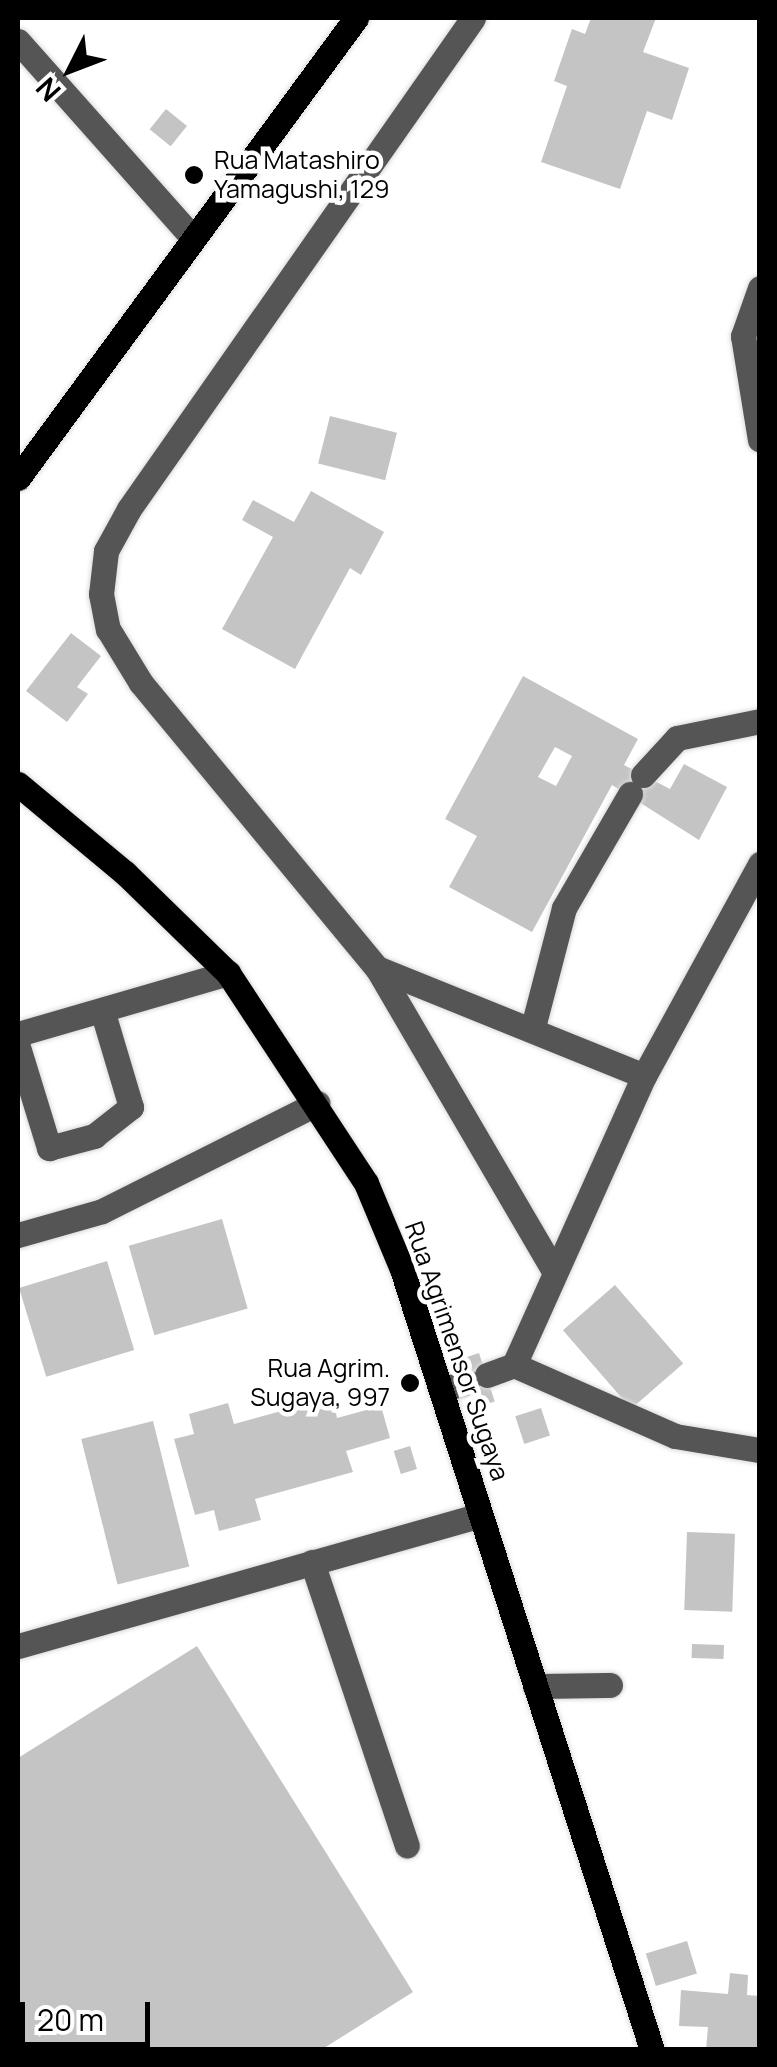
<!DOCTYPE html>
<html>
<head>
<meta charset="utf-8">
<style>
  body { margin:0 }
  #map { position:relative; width:777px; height:2067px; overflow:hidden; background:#fff; font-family:Manrope,sans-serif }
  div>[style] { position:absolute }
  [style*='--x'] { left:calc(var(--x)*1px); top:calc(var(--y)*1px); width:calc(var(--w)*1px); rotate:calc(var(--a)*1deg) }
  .building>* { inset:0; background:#c4c4c4; transform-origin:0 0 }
  .roads { filter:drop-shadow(0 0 2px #dbdbdb) drop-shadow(0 0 2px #dbdbdb) }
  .minor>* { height:25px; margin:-12.5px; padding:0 12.5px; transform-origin:12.5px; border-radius:12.5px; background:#555 }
  .major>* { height:25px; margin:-12.5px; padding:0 12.5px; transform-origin:12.5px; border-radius:12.5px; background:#000 }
  .dots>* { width:28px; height:28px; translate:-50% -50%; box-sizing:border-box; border:5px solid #fff; border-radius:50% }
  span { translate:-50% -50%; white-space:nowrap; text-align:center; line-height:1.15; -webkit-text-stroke:9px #fff; paint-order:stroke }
  .poi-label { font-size:25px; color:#000 }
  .left { translate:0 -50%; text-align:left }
  .right { translate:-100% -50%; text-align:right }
  .street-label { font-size:25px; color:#000 }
  .frame { position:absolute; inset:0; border:20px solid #000; pointer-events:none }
  .north { position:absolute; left:20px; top:20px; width:100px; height:100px; -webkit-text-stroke:8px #fff; paint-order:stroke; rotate:228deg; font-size:28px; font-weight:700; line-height:40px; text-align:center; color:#000 }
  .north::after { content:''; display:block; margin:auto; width:35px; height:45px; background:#000; clip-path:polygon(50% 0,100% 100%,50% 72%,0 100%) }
  .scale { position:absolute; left:20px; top:2002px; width:130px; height:45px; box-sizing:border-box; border:5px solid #000; border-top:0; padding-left:12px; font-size:30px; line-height:35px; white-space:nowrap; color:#000; -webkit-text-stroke:8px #fff; paint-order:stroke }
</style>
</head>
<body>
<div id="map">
  <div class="building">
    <i style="clip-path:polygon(591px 18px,656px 18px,643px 52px,689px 68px,672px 120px,647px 111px,620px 189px,541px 162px,567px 86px,554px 81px,572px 29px,585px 34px)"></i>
    <i style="left:166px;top:109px;width:27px;height:26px;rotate:39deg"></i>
    <i style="left:330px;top:416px;width:69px;height:49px;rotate:14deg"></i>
    <i style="clip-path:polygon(311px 491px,384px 532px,361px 575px,350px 568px,295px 669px,222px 629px,273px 537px,242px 520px,253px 500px,294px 522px)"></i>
    <i style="clip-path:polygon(71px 633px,101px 656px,77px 687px,88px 694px,67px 722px,26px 691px)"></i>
    <i style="clip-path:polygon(evenodd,523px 676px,638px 739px,624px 765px,670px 789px,684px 764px,727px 787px,699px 840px,612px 785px,532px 932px,449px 887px,477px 836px,445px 819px,523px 676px,555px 747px,572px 756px,556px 786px,538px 777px,555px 747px)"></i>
    <i style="left:222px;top:1219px;width:93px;height:97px;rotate:74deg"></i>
    <i style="left:107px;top:1261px;width:93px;height:92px;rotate:73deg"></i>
    <i style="left:615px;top:1285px;width:104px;height:69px;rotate:49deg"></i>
    <i style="left:479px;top:1353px;width:51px;height:20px;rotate:72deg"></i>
    <i style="clip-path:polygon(332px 1397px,337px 1418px,381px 1406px,390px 1438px,346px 1451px,353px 1472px,255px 1499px,261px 1520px,219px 1531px,214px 1510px,195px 1515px,174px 1439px,194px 1434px,189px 1414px,228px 1403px,234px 1424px)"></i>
    <i style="left:541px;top:1408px;width:29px;height:27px;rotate:72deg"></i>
    <i style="left:153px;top:1421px;width:150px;height:74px;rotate:76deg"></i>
    <i style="left:410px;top:1446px;width:24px;height:17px;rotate:73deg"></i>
    <i style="left:687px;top:1532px;width:48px;height:78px;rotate:2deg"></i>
    <i style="left:692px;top:1644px;width:32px;height:14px;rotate:2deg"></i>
    <i style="clip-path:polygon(197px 1646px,413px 1992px,321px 2050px,18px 2050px,18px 1758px)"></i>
    <i style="left:687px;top:1941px;width:34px;height:43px;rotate:73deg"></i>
    <i style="clip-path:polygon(730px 1973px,748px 1975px,747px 1995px,760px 1996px,760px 2050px,706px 2050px,708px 2027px,679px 2026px,681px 1990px,728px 1994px)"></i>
  </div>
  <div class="roads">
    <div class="minor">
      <i style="--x:473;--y:18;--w:600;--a:125.02"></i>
      <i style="--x:129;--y:509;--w:48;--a:118.7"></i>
      <i style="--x:106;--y:551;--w:43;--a:96.6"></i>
      <i style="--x:101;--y:594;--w:36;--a:79"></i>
      <i style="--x:108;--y:629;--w:63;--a:58.6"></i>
      <i style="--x:141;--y:683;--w:370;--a:50.4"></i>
      <i style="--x:377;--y:968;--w:349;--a:59.7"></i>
      <i style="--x:18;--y:41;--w:264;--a:48.4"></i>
      <i style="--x:760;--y:288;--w:51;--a:109.5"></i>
      <i style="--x:743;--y:336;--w:105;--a:80.7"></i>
      <i style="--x:643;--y:775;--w:50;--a:-47.4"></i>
      <i style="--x:677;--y:738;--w:85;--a:-11.6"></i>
      <i style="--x:377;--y:968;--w:288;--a:22"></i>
      <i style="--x:533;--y:1027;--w:123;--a:-75.4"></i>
      <i style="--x:564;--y:908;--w:132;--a:-59.9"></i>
      <i style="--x:18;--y:1034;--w:219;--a:-16.2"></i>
      <i style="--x:18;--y:1047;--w:106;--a:72.9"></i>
      <i style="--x:49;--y:1148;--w:47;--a:-14.9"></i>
      <i style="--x:94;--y:1136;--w:47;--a:-38.1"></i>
      <i style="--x:131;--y:1107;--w:101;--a:-106.6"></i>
      <i style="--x:18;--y:1235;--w:87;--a:-15.9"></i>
      <i style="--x:102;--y:1211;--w:241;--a:-26.6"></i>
      <i style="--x:514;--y:1365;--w:176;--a:23.8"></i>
      <i style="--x:675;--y:1436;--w:86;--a:9.4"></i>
      <i style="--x:487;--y:1375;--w:29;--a:-20"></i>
      <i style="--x:514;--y:1365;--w:317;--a:-65.8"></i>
      <i style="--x:644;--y:1076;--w:242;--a:-61.3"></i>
      <i style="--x:441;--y:1390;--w:27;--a:-17"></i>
      <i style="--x:312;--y:1562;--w:299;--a:71.5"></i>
      <i style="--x:18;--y:1646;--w:480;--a:-15.8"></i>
      <i style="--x:535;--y:1686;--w:75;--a:-0.8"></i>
    </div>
    <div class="major">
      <i style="--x:18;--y:478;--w:571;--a:-53.69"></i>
      <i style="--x:18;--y:784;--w:139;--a:39.8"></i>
      <i style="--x:125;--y:873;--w:144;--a:44.2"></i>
      <i style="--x:228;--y:973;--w:251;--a:56.7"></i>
      <i style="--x:366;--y:1183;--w:93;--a:67.3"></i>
      <i style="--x:402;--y:1269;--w:820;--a:72.25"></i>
    </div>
  </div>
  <div class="dots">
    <i style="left:194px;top:175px;background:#000"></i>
    <i style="left:410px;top:1383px;background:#000"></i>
  </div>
  <div class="poi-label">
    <span class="left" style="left:214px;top:175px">Rua Matashiro<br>Yamagushi, 129</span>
    <span class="right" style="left:390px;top:1383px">Rua Agrim.<br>Sugaya, 997</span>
  </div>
  <div class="street-label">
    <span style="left:457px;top:1351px;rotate:71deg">Rua Agrimensor Sugaya</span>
  </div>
  <div class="frame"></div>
  <div class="north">N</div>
  <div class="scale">20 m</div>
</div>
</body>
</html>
